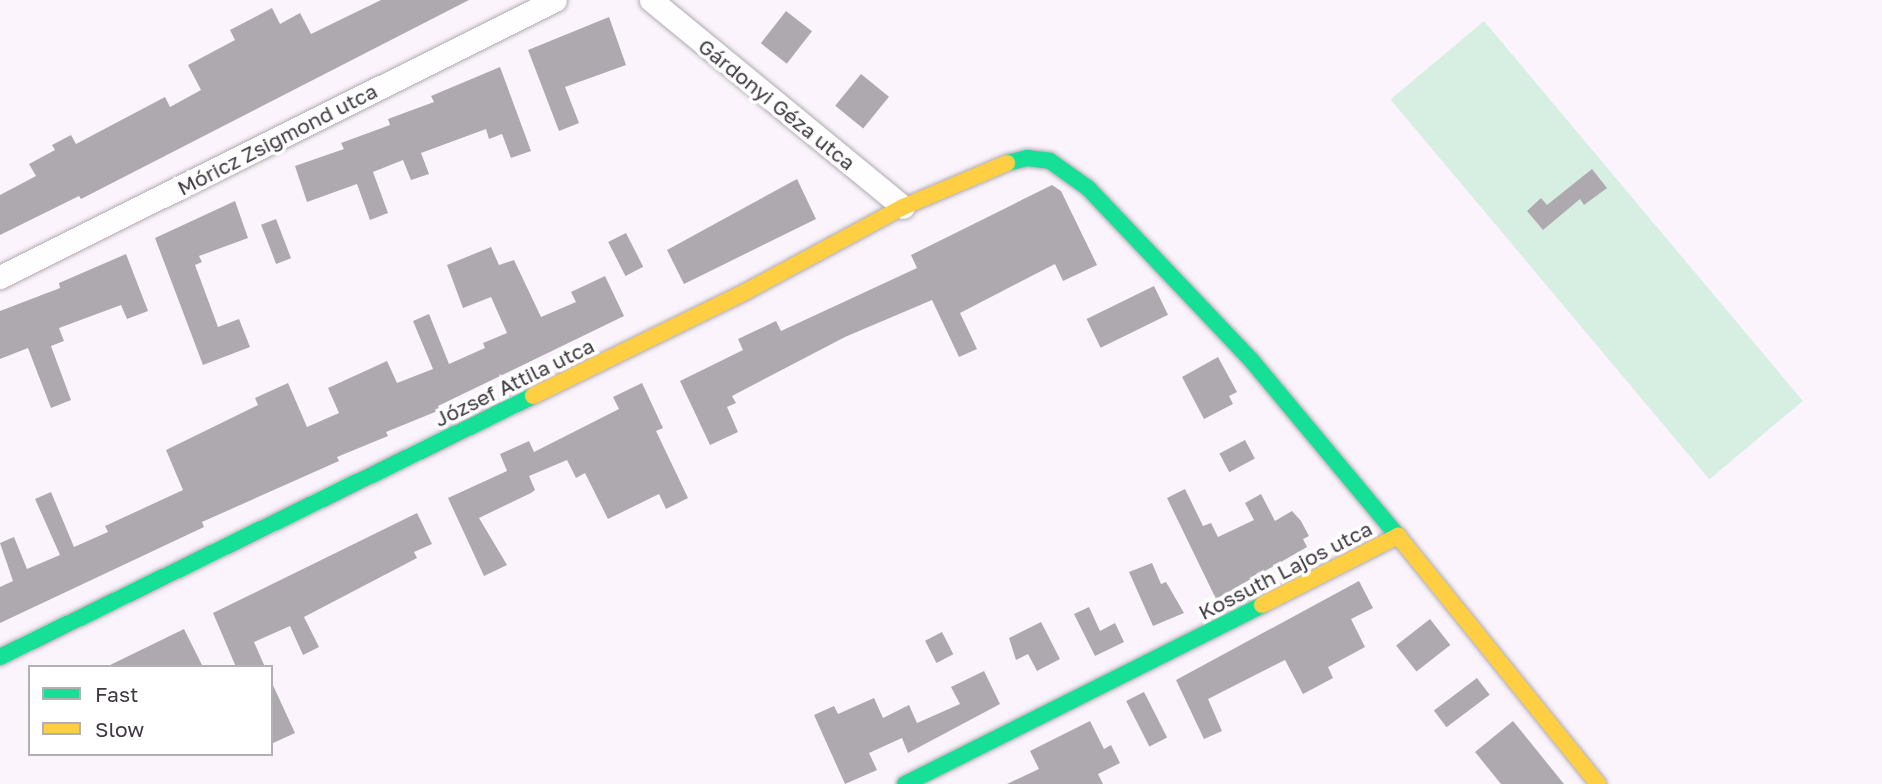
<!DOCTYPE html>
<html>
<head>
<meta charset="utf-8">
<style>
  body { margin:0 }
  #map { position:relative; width:1882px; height:784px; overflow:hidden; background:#fbf4fc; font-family:"Golos Text",sans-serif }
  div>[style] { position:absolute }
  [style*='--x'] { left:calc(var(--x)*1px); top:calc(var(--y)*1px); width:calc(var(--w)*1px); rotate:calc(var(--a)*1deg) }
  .green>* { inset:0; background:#d7eee2; transform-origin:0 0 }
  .building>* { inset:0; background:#aea9af; transform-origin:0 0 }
  .roads { filter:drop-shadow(0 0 2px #afaab0) drop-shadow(0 0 2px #afaab0) }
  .street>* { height:23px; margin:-11.5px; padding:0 11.5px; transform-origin:11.5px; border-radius:11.5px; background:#fefdff }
  .fast>* { height:16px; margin:-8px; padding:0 8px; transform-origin:8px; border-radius:8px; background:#16e098 }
  .slow>* { height:16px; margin:-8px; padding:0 8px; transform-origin:8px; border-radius:8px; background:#ffcf43 }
  span { translate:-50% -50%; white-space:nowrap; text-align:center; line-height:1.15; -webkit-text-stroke:7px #fff; paint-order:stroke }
  .street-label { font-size:21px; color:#3f3a40 }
  .legend { position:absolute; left:28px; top:665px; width:245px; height:91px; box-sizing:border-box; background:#fff; border:2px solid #b2b0b3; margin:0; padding:9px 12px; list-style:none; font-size:21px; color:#3f3a40 }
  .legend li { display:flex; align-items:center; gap:14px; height:35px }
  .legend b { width:35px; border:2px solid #b2b0b3 }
</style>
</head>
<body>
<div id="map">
  <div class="green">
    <i style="left:1484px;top:21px;width:496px;height:122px;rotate:50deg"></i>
  </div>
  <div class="building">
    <i style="clip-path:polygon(381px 0,469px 0,81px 199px,79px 196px,0 235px,0 195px,36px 176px,29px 164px,55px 150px,52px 145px,71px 135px,76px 144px,165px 97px,170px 107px,201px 90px,188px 65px,235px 40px,230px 30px,272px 8px,280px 24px,300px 13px,311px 34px)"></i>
    <i style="left:786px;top:11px;width:33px;height:41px;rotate:38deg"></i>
    <i style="clip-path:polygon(609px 17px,626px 65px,565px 87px,579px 123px,559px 131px,528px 50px)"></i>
    <i style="clip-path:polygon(500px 67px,531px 151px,511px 158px,502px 134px,489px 139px,486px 129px,421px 153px,429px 174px,411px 180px,403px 160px,373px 172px,388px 213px,370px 220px,357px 184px,307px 202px,295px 166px,344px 149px,341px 143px,390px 125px,388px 119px,434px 102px,431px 96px)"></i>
    <i style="left:861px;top:74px;width:36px;height:41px;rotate:39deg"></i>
    <i style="clip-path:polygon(1592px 169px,1607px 188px,1584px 205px,1580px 199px,1543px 230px,1527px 211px,1541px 198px,1547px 205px)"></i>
    <i style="clip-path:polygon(797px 179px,816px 219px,684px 284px,667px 250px)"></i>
    <i style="clip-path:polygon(1052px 185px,1061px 191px,1097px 265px,1063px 281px,1055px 264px,960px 313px,977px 349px,959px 357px,932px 300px,845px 337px,732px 396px,736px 403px,727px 407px,738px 432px,710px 445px,680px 381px,743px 350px,738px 339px,776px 321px,781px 331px,917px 268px,911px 255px)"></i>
    <i style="clip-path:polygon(235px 201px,248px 238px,199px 256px,202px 262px,195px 265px,218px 327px,239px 319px,250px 347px,203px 365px,155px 238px)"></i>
    <i style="left:276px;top:219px;width:42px;height:16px;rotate:69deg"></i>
    <i style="left:626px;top:233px;width:38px;height:20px;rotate:63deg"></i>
    <i style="clip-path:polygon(491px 247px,499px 265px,514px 260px,541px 317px,576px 302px,571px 292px,605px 276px,624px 316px,438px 406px,440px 410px,386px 432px,388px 436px,337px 457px,339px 461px,202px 522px,204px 527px,0 623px,0 587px,13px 581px,0 543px,14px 537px,27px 569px,60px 555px,35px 499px,51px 492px,74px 547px,108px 532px,105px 526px,183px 490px,166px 450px,258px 405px,255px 398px,288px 383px,307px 427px,339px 413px,328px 388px,387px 361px,397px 383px,433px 369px,413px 321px,429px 314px,449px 364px,485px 348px,483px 343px,507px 333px,491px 297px,463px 308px,447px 265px)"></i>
    <i style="clip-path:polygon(126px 254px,148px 311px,127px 319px,121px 305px,59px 328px,64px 341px,51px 346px,71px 400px,51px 408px,28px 348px,0 359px,0 311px,60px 288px,59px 283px)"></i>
    <i style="left:1154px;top:286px;width:32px;height:75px;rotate:64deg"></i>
    <i style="clip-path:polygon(1218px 357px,1237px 392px,1229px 396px,1233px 404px,1204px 419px,1182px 377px)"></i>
    <i style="clip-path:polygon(642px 383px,663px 428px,656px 431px,688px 498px,666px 509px,659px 494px,608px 519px,585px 473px,576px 478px,567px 460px,529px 476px,535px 490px,531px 493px,479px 518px,507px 565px,484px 576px,448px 498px,507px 471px,500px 454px,529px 441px,534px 452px,619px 409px,613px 397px)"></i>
    <i style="left:1245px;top:440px;width:21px;height:29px;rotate:62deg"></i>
    <i style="clip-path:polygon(1185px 489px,1203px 526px,1211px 523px,1218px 537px,1254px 520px,1245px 503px,1261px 494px,1275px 521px,1292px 511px,1301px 521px,1309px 536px,1303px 539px,1307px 547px,1216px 599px,1167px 498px)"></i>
    <i style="clip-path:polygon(417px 513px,432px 544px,414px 552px,417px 558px,304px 617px,319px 647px,303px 655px,290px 626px,254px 642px,265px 667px,236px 667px,213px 613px)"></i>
    <i style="clip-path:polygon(1152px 563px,1161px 584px,1166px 582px,1184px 613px,1153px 626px,1129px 572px)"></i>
    <i style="clip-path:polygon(1359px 581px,1373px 608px,1351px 619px,1365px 647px,1328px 667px,1333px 678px,1303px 694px,1285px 660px,1208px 699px,1222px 731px,1204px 739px,1176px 680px)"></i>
    <i style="clip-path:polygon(1089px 607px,1100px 631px,1115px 623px,1124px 642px,1095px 656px,1074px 614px)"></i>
    <i style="left:1430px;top:619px;width:33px;height:43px;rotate:52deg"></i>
    <i style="clip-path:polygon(1041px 622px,1060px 659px,1037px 671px,1028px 654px,1016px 660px,1009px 638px)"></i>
    <i style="clip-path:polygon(184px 629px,203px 667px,106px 667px)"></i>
    <i style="left:942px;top:632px;width:25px;height:19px;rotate:63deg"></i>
    <i style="clip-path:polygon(984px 671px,1000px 704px,908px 753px,902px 738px,869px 753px,877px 770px,845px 784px,814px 715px,834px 706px,838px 714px,874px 698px,883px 718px,909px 705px,917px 723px,960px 704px,951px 687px)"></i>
    <i style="left:1477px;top:678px;width:21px;height:54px;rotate:53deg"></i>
    <i style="clip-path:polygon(271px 681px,295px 733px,271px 744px)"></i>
    <i style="left:1144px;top:692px;width:51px;height:20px;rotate:63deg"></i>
    <i style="clip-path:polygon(1090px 721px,1104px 749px,1111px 745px,1120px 763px,1098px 774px,1103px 784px,1007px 784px,1039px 769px,1030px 751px)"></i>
    <i style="clip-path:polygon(1513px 721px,1564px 784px,1501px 784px,1475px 752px)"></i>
  </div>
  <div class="roads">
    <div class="street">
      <i style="--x:651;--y:0;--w:326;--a:39.4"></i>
      <i style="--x:0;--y:277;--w:620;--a:-26.52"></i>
    </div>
    <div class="fast">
      <i style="--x:1007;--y:163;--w:21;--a:-14"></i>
      <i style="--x:1027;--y:158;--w:23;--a:7"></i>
      <i style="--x:1050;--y:161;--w:47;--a:35.4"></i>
      <i style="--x:1088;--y:188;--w:238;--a:46.5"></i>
      <i style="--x:1252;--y:361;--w:228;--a:50.2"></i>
      <i style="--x:0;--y:657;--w:593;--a:-26.09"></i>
      <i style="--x:905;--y:784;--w:399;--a:-26.6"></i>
    </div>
    <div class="slow">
      <i style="--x:533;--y:396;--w:238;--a:-26.1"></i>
      <i style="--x:747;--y:291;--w:177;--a:-28.3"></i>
      <i style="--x:903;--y:207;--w:113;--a:-22.9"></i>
      <i style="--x:1262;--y:605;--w:153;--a:-26.9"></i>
      <i style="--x:1398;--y:536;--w:319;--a:51.1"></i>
    </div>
  </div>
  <div class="street-label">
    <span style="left:777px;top:104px;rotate:39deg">Gárdonyi Géza utca</span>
    <span style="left:277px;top:139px;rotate:-27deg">Móricz Zsigmond utca</span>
    <span style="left:514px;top:382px;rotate:-26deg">József Attila utca</span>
    <span style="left:1285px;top:570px;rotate:-27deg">Kossuth Lajos utca</span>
  </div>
  <ul class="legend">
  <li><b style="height:9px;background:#16e098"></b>Fast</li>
  <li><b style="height:9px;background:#ffcf43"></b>Slow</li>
  </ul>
</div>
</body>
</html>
